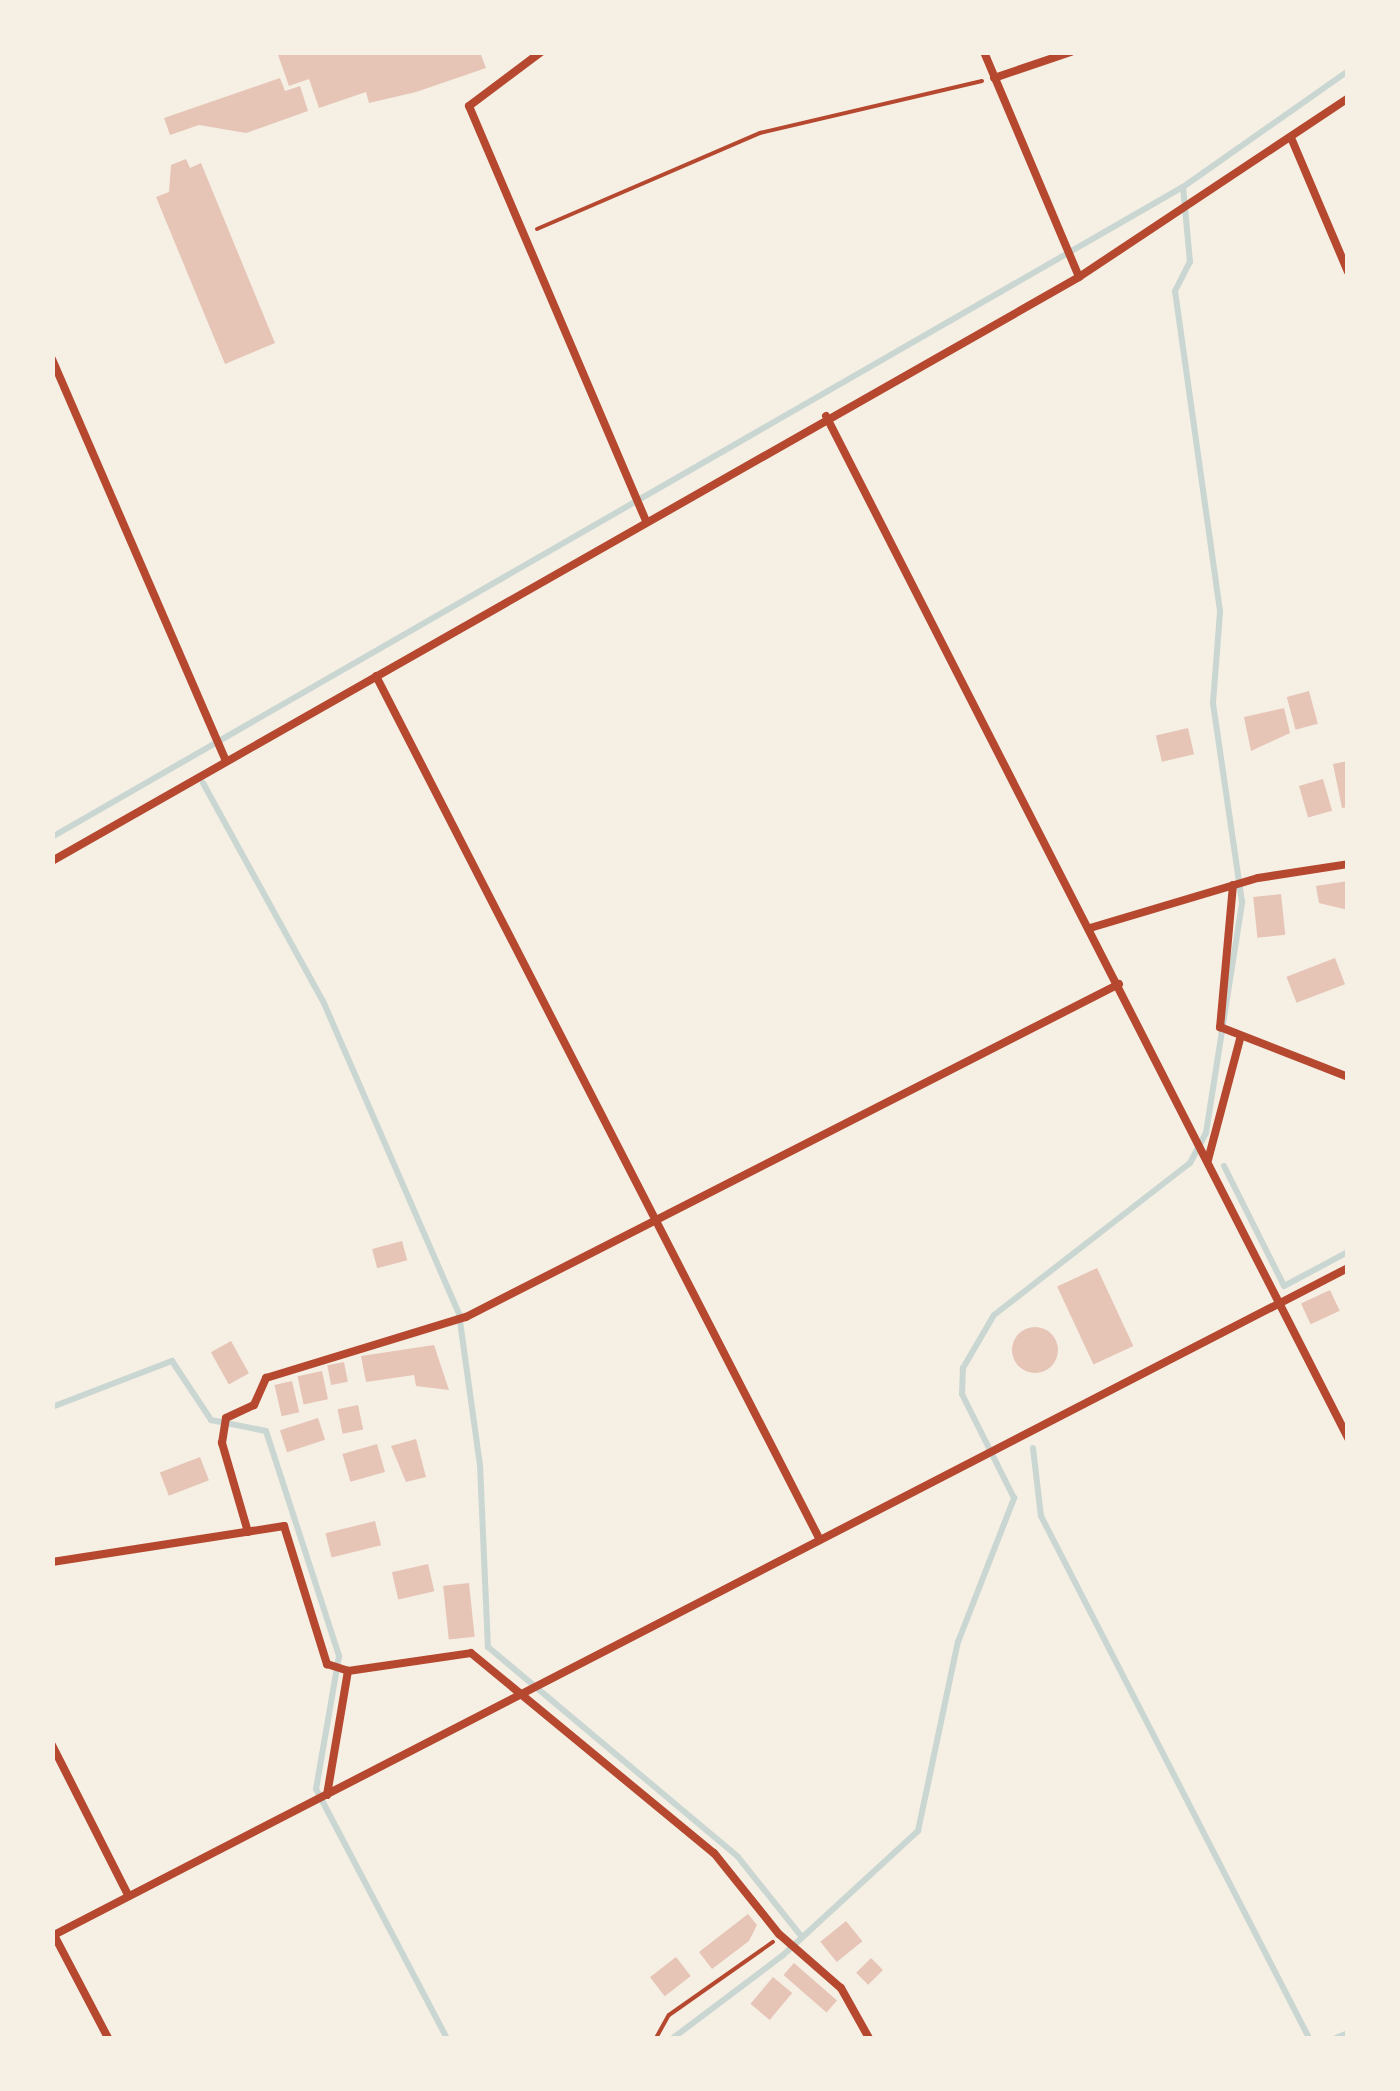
<!DOCTYPE html>
<html>
<head>
<meta charset="utf-8">
<style>
  body { margin:0 }
  #map { position:relative; width:1400px; height:2091px; overflow:hidden; background:#f6efe4; font-family:"DejaVu Sans",sans-serif }
  div>[style] { position:absolute }
  [style*='--x'] { left:calc(var(--x)*1px); top:calc(var(--y)*1px); width:calc(var(--w)*1px); rotate:calc(var(--a)*1deg) }
  .stream>* { height:6px; margin:-3px; padding:0 3px; transform-origin:3px; border-radius:3px; background:#c9d6d2 }
  .building>* { inset:0; background:#e6c5b7; transform-origin:0 0 }
  .round { border-radius:50% }
  .path>* { height:4px; margin:-2px; padding:0 2px; transform-origin:2px; border-radius:2px; background:#b5482f }
  .minor>* { height:8px; margin:-4px; padding:0 4px; transform-origin:4px; border-radius:4px; background:#b5482f }
  span { translate:-50% -50%; white-space:nowrap; text-align:center; line-height:1.15; -webkit-text-stroke:8px #f6efe4; paint-order:stroke }
  .frame { position:absolute; inset:0; border:55px solid #f6efe4; pointer-events:none }
</style>
</head>
<body>
<div id="map">
  <div class="stream">
    <i style="--x:203;--y:783;--w:249;--a:61.2"></i>
    <i style="--x:323;--y:1001;--w:341;--a:66.5"></i>
    <i style="--x:459;--y:1314;--w:152;--a:82.1"></i>
    <i style="--x:480;--y:1465;--w:182;--a:87.5"></i>
    <i style="--x:488;--y:1647;--w:326;--a:40"></i>
    <i style="--x:738;--y:1857;--w:101;--a:51.4"></i>
    <i style="--x:52;--y:837;--w:1304;--a:-29.89"></i>
    <i style="--x:1224;--y:1166;--w:134;--a:63.4"></i>
    <i style="--x:1284;--y:1286;--w:72;--a:-28"></i>
    <i style="--x:52;--y:1407;--w:129;--a:-21"></i>
    <i style="--x:172;--y:1361;--w:71;--a:56.5"></i>
    <i style="--x:211;--y:1420;--w:56;--a:11.3"></i>
    <i style="--x:266;--y:1431;--w:237;--a:72"></i>
    <i style="--x:339;--y:1656;--w:135;--a:99.8"></i>
    <i style="--x:316;--y:1789;--w:281;--a:62.3"></i>
    <i style="--x:1033;--y:1448;--w:68;--a:83.3"></i>
    <i style="--x:1041;--y:1516;--w:587;--a:62.82"></i>
    <i style="--x:673;--y:2038;--w:136;--a:-37"></i>
    <i style="--x:782;--y:1956;--w:185;--a:-42.6"></i>
    <i style="--x:918;--y:1831;--w:193;--a:-78.1"></i>
    <i style="--x:958;--y:1642;--w:155;--a:-68.7"></i>
    <i style="--x:1014;--y:1498;--w:116;--a:-116.6"></i>
    <i style="--x:962;--y:1394;--w:26;--a:-88"></i>
    <i style="--x:963;--y:1368;--w:61;--a:-59.7"></i>
    <i style="--x:994;--y:1315;--w:248;--a:-37.8"></i>
    <i style="--x:1190;--y:1163;--w:34;--a:-62"></i>
    <i style="--x:1206;--y:1133;--w:234;--a:-81.1"></i>
    <i style="--x:1242;--y:902;--w:201;--a:-98.3"></i>
    <i style="--x:1213;--y:703;--w:92;--a:-85.6"></i>
    <i style="--x:1220;--y:611;--w:323;--a:-98"></i>
    <i style="--x:1175;--y:291;--w:33;--a:-63"></i>
    <i style="--x:1190;--y:262;--w:75;--a:-95.3"></i>
    <i style="--x:1183;--y:187;--w:202;--a:-35.1"></i>
    <i style="--x:1336;--y:2038;--w:13;--a:-23"></i>
  </div>
  <div class="building">
    <i style="clip-path:polygon(277px 52px,480px 52px,486px 68px,416px 92px,369px 103px,366px 92px,319px 108px,309px 79px,289px 86px)"></i>
    <i style="clip-path:polygon(280px 78px,285px 91px,300px 86px,308px 111px,246px 133px,199px 125px,170px 135px,164px 118px)"></i>
    <i style="clip-path:polygon(186px 159px,190px 168px,201px 163px,275px 343px,225px 364px,156px 197px,169px 192px,171px 165px)"></i>
    <i style="left:1309px;top:691px;width:34px;height:23px;rotate:75deg"></i>
    <i style="clip-path:polygon(1284px 708px,1290px 733px,1251px 751px,1244px 717px)"></i>
    <i style="left:1188px;top:728px;width:27px;height:33px;rotate:77deg"></i>
    <i style="clip-path:polygon(1348px 761px,1348px 807px,1342px 808px,1333px 764px)"></i>
    <i style="left:1323px;top:779px;width:33px;height:25px;rotate:74deg"></i>
    <i style="clip-path:polygon(1348px 881px,1348px 910px,1319px 903px,1316px 886px)"></i>
    <i style="left:1281px;top:894px;width:41px;height:28px;rotate:84deg"></i>
    <i style="left:1335px;top:958px;width:28px;height:52px;rotate:69deg"></i>
    <i style="left:402px;top:1241px;width:20px;height:31px;rotate:75deg"></i>
    <i style="left:1097px;top:1268px;width:86px;height:44px;rotate:65deg"></i>
    <i style="left:1330px;top:1290px;width:23px;height:32px;rotate:65deg"></i>
    <i class="round" style="left:1012px;top:1327px;width:46px;height:46px"></i>
    <i style="left:231px;top:1341px;width:37px;height:23px;rotate:61deg"></i>
    <i style="clip-path:polygon(434px 1345px,449px 1390px,416px 1386px,414px 1375px,366px 1382px,361px 1356px)"></i>
    <i style="left:344px;top:1362px;width:20px;height:17px;rotate:79deg"></i>
    <i style="left:322px;top:1371px;width:29px;height:25px;rotate:78deg"></i>
    <i style="left:292px;top:1381px;width:32px;height:18px;rotate:77deg"></i>
    <i style="left:358px;top:1405px;width:25px;height:21px;rotate:78deg"></i>
    <i style="left:318px;top:1418px;width:23px;height:40px;rotate:72deg"></i>
    <i style="clip-path:polygon(416px 1439px,426px 1477px,406px 1482px,391px 1446px)"></i>
    <i style="left:377px;top:1444px;width:29px;height:36px;rotate:74deg"></i>
    <i style="left:200px;top:1457px;width:25px;height:43px;rotate:69deg"></i>
    <i style="left:375px;top:1521px;width:25px;height:51px;rotate:76deg"></i>
    <i style="left:428px;top:1564px;width:28px;height:37px;rotate:77deg"></i>
    <i style="left:469px;top:1583px;width:54px;height:26px;rotate:84deg"></i>
    <i style="clip-path:polygon(748px 1914px,757px 1925px,749px 1941px,712px 1969px,699px 1952px)"></i>
    <i style="left:846px;top:1921px;width:26px;height:33px;rotate:51deg"></i>
    <i style="left:676px;top:1957px;width:24px;height:33px;rotate:52deg"></i>
    <i style="left:871px;top:1958px;width:17px;height:21px;rotate:45deg"></i>
    <i style="left:794px;top:1963px;width:57px;height:16px;rotate:41deg"></i>
    <i style="left:773px;top:1977px;width:25px;height:35px;rotate:40deg"></i>
  </div>
  <div class="path">
    <i style="--x:537;--y:229;--w:243;--a:-23.3"></i>
    <i style="--x:760;--y:133;--w:228;--a:-13.2"></i>
    <i style="--x:656;--y:2038;--w:26;--a:-61"></i>
    <i style="--x:669;--y:2015;--w:127;--a:-35.1"></i>
  </div>
  <div class="minor">
    <i style="--x:541;--y:52;--w:90;--a:143.1"></i>
    <i style="--x:469;--y:106;--w:449;--a:66.9"></i>
    <i style="--x:984;--y:52;--w:244;--a:67.1"></i>
    <i style="--x:994;--y:78;--w:81;--a:-18.7"></i>
    <i style="--x:1292;--y:140;--w:143;--a:67"></i>
    <i style="--x:52;--y:359;--w:436;--a:66.6"></i>
    <i style="--x:826;--y:416;--w:1148;--a:62.94"></i>
    <i style="--x:376;--y:676;--w:971;--a:62.8"></i>
    <i style="--x:52;--y:861;--w:1181;--a:-29.62"></i>
    <i style="--x:1079;--y:277;--w:323;--a:-33.6"></i>
    <i style="--x:1233;--y:885;--w:143;--a:95.2"></i>
    <i style="--x:1220;--y:1027;--w:137;--a:21.3"></i>
    <i style="--x:1090;--y:928;--w:175;--a:-16.6"></i>
    <i style="--x:1258;--y:878;--w:91;--a:-8.8"></i>
    <i style="--x:1208;--y:1160;--w:125;--a:-75.2"></i>
    <i style="--x:248;--y:1532;--w:93;--a:-106.3"></i>
    <i style="--x:222;--y:1443;--w:25;--a:-81"></i>
    <i style="--x:226;--y:1418;--w:31;--a:-25"></i>
    <i style="--x:254;--y:1405;--w:30;--a:-66"></i>
    <i style="--x:266;--y:1378;--w:209;--a:-17"></i>
    <i style="--x:466;--y:1317;--w:733;--a:-27.02"></i>
    <i style="--x:52;--y:1562;--w:235;--a:-8.8"></i>
    <i style="--x:284;--y:1526;--w:145;--a:72.7"></i>
    <i style="--x:327;--y:1664;--w:22;--a:18"></i>
    <i style="--x:348;--y:1671;--w:124;--a:-8.3"></i>
    <i style="--x:471;--y:1653;--w:315;--a:39.5"></i>
    <i style="--x:714;--y:1853;--w:104;--a:51.3"></i>
    <i style="--x:779;--y:1934;--w:82;--a:41.1"></i>
    <i style="--x:841;--y:1988;--w:57;--a:60.8"></i>
    <i style="--x:52;--y:1745;--w:168;--a:63.1"></i>
    <i style="--x:327;--y:1795;--w:126;--a:-80.4"></i>
    <i style="--x:54;--y:1935;--w:116;--a:62.3"></i>
    <i style="--x:52;--y:1936;--w:1458;--a:-27.27"></i>
  </div>
  <div class="frame"></div>
</div>
</body>
</html>
